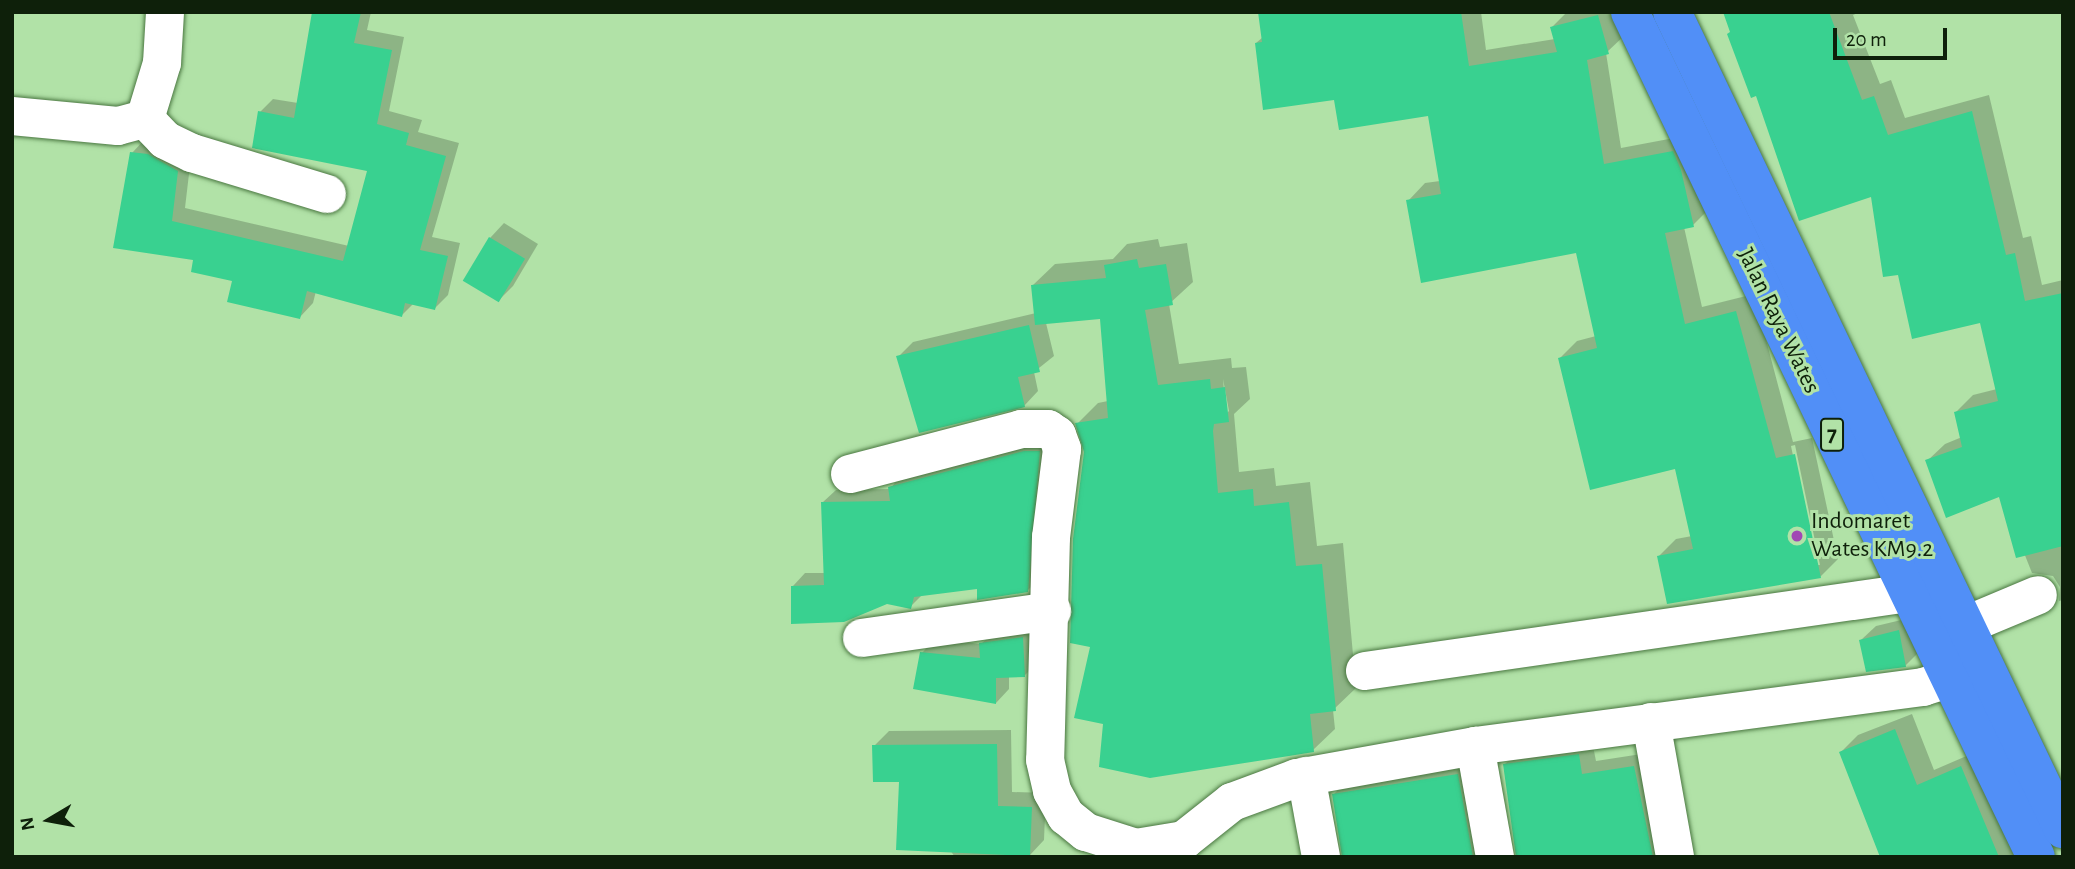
<!DOCTYPE html>
<html>
<head>
<meta charset="utf-8">
<style>
  body { margin:0 }
  #map { position:relative; width:2075px; height:869px; overflow:hidden; background:#b1e2a7; font-family:"Alegreya Sans",sans-serif }
  div>[style] { position:absolute }
  [style*='--x'] { left:calc(var(--x)*1px); top:calc(var(--y)*1px); width:calc(var(--w)*1px); rotate:calc(var(--a)*1deg) }
  .shadow>* { inset:0; background:#0003 }
  .building>* { inset:0; background:#39d190; transform-origin:0 0 }
  .roads { filter:drop-shadow(0 0 2px #4a7741) drop-shadow(0 0 2px #4a7741) }
  .minor>* { height:38px; margin:-19px; padding:0 19px; transform-origin:19px; border-radius:19px; background:#fff }
  .highway>* { height:38px; margin:-19px; padding:0 19px; transform-origin:19px; border-radius:19px; background:#518ff7 }
  .dots>* { width:19px; height:19px; translate:-50% -50%; box-sizing:border-box; border:4px solid #b1e2a7; border-radius:50% }
  span { translate:-50% -50%; white-space:nowrap; text-align:center; line-height:1.15; -webkit-text-stroke:6px #b1e2a7; paint-order:stroke }
  .shield-label span { padding:2px 5px; background:#b1e2a7; border:2px solid; border-radius:5px; -webkit-text-stroke-width:0 }
  .shield-label { font-size:23px; color:#0e200a; font-weight:700 }
  .street-label { font-size:24px; color:#0e200a }
  .poi-label { font-size:24px; color:#0e200a }
  .left { translate:0 -50%; text-align:left }
  .frame { position:absolute; inset:0; border:14px solid #0e200a; pointer-events:none }
  .north { position:absolute; left:14px; top:785px; width:70px; height:70px; -webkit-text-stroke:5px #b1e2a7; paint-order:stroke; rotate:260deg; font-size:19px; font-weight:700; line-height:28px; text-align:center; color:#0e200a }
  .north::after { content:''; display:block; margin:auto; width:24px; height:32px; background:#0e200a; clip-path:polygon(50% 0,100% 100%,50% 72%,0 100%) }
  .scale { position:absolute; left:1833px; top:28px; width:114px; height:32px; box-sizing:border-box; border:4px solid #0e200a; border-top:0; padding-left:9px; font-size:21px; line-height:24px; white-space:nowrap; color:#0e200a; -webkit-text-stroke:5px #b1e2a7; paint-order:stroke }
</style>
</head>
<body>
<div id="map">
  <div class="shadow">
    <i style="clip-path:polygon(314px 12px,371px 12px,367px 30px,404px 37px,389px 111px,422px 120px,418px 132px,459px 143px,432px 237px,460px 243px,448px 295px,435px 308px,414px 303px,402px 315px,316px 291px,313px 303px,300px 317px,196px 258px,115px 247px,132px 153px,145px 139px,191px 157px,185px 208px,349px 246px,369px 169px,260px 112px,273px 99px,298px 103px)"></i>
    <i style="clip-path:polygon(evenodd,1260px 12px,1481px 12px,1486px 50px,1555px 39px,1552px 27px,1567px 12px,1619px 12px,1625px 35px,1606px 53px,1621px 148px,1690px 135px,1710px 208px,1693px 225px,1684px 227px,1702px 307px,1754px 294px,1793px 442px,1812px 438px,1838px 559px,1820px 577px,1659px 556px,1676px 539px,1692px 536px,1676px 467px,1560px 358px,1577px 341px,1596px 336px,1577px 251px,1408px 201px,1425px 183px,1440px 181px,1429px 114px,1336px 99px,1256px 43px,1263px 37px,1260px 12px,1795px 445px,1820px 565px,1816px 565px,1791px 446px,1795px 445px)"></i>
    <i style="clip-path:polygon(1725px 12px,1860px 12px,1853px 15px,1880px 84px,1891px 80px,1905px 118px,1989px 95px,2023px 238px,2031px 236px,2042px 285px,2063px 280px,2063px 600px,2059px 601px,2060px 587px,2053px 576px,2032px 573px,2001px 495px,1927px 461px,1945px 444px,1962px 437px,1956px 412px,1973px 395px,1997px 389px,1982px 321px,1899px 273px,1872px 195px,1757px 93px)"></i>
    <i style="clip-path:polygon(504px 223px,538px 244px,513px 286px,498px 301px,490px 238px)"></i>
    <i style="clip-path:polygon(evenodd,1158px 239px,1160px 247px,1187px 243px,1193px 282px,1169px 304px,1179px 364px,1231px 358px,1232px 368px,1246px 367px,1250px 399px,1234px 414px,1239px 472px,1274px 468px,1276px 486px,1310px 482px,1317px 546px,1343px 543px,1356px 688px,1333px 710px,1335px 729px,1313px 750px,1105px 722px,1092px 645px,1085px 452px,1077px 424px,1098px 403px,1108px 401px,1101px 318px,1046px 323px,1054px 356px,1034px 372px,1038px 391px,1024px 406px,898px 357px,913px 342px,1036px 313px,1033px 285px,1055px 264px,1113px 259px,1127px 244px,1158px 239px,1223px 379px,1229px 411px,1226px 414px,1223px 379px)"></i>
    <i style="clip-path:polygon(1051px 439px,1040px 578px,1027px 591px,978px 587px,923px 594px,910px 607px,793px 586px,805px 573px,825px 573px,823px 502px,836px 490px,890px 489px,902px 474px)"></i>
    <i style="clip-path:polygon(1914px 617px,1920px 651px,1905px 666px,1861px 640px,1876px 626px)"></i>
    <i style="clip-path:polygon(1036px 625px,1038px 662px,1025px 675px,1009px 676px,1009px 689px,996px 703px,922px 653px,935px 639px,981px 644px,995px 631px)"></i>
    <i style="clip-path:polygon(1912px 714px,1934px 770px,1978px 751px,2033px 857px,1882px 857px,1841px 752px,1858px 735px)"></i>
    <i style="clip-path:polygon(1011px 730px,1012px 792px,1046px 793px,1044px 840px,1030px 855px,955px 857px,874px 746px,889px 731px)"></i>
    <i style="clip-path:polygon(1592px 741px,1596px 761px,1648px 753px,1663px 857px,1517px 857px,1504px 765px,1518px 751px)"></i>
    <i style="clip-path:polygon(1471px 761px,1492px 857px,1344px 857px,1333px 795px,1347px 781px)"></i>
  </div>
  <div class="building">
    <i style="clip-path:polygon(312px 12px,361px 12px,354px 43px,392px 50px,377px 124px,409px 133px,406px 145px,446px 156px,420px 250px,448px 256px,435px 310px,405px 303px,402px 317px,307px 291px,300px 319px,227px 302px,232px 281px,191px 272px,193px 260px,113px 248px,130px 152px,148px 154px,178px 171px,172px 221px,343px 261px,367px 171px,252px 148px,258px 111px,294px 118px)"></i>
    <i style="clip-path:polygon(1258px 12px,1461px 12px,1469px 66px,1557px 52px,1550px 27px,1598px 15px,1609px 54px,1587px 60px,1604px 164px,1673px 151px,1681px 170px,1694px 227px,1665px 233px,1685px 324px,1736px 311px,1776px 458px,1795px 454px,1821px 578px,1667px 604px,1657px 556px,1693px 549px,1675px 469px,1590px 490px,1558px 358px,1597px 348px,1576px 253px,1421px 283px,1406px 200px,1441px 194px,1428px 116px,1339px 130px,1334px 100px,1263px 110px,1255px 43px,1262px 42px)"></i>
    <i style="clip-path:polygon(1723px 12px,1829px 12px,1862px 100px,1874px 96px,1888px 135px,1972px 111px,2006px 255px,2015px 253px,2025px 301px,2063px 293px,2063px 546px,2016px 558px,1999px 497px,1946px 518px,1925px 460px,1962px 447px,1954px 412px,1998px 401px,1980px 323px,1912px 339px,1898px 275px,1883px 277px,1871px 197px,1799px 221px,1756px 96px,1751px 98px,1727px 34px,1730px 32px)"></i>
    <i style="left:489px;top:237px;width:42px;height:51px;rotate:31deg"></i>
    <i style="clip-path:polygon(1137px 259px,1139px 268px,1166px 264px,1173px 305px,1145px 310px,1158px 385px,1210px 379px,1211px 389px,1225px 387px,1229px 422px,1214px 424px,1213px 431px,1218px 493px,1253px 489px,1254px 506px,1289px 502px,1296px 566px,1322px 564px,1336px 711px,1310px 714px,1314px 752px,1150px 778px,1099px 767px,1103px 724px,1074px 718px,1090px 647px,1070px 643px,1073px 539px,1084px 452px,1075px 423px,1108px 418px,1100px 319px,1035px 325px,1031px 285px,1106px 278px,1104px 265px)"></i>
    <i style="clip-path:polygon(1029px 325px,1040px 372px,1018px 377px,1025px 407px,919px 433px,896px 356px)"></i>
    <i style="clip-path:polygon(1024px 451px,1040px 451px,1028px 592px,977px 600px,977px 589px,914px 597px,911px 609px,887px 604px,844px 622px,791px 624px,791px 586px,824px 585px,821px 502px,890px 501px,888px 487px)"></i>
    <i style="clip-path:polygon(1899px 630px,1906px 667px,1866px 672px,1859px 640px)"></i>
    <i style="clip-path:polygon(1023px 637px,1025px 677px,996px 678px,996px 704px,913px 689px,920px 652px,980px 658px,979px 643px)"></i>
    <i style="clip-path:polygon(1895px 729px,1917px 785px,1961px 766px,1999px 857px,1880px 857px,1839px 752px)"></i>
    <i style="clip-path:polygon(997px 744px,998px 806px,1032px 807px,1030px 856px,896px 850px,899px 782px,873px 782px,872px 745px)"></i>
    <i style="clip-path:polygon(1579px 754px,1582px 774px,1634px 766px,1653px 857px,1516px 857px,1503px 764px)"></i>
    <i style="clip-path:polygon(1458px 774px,1473px 857px,1342px 857px,1332px 794px)"></i>
  </div>
  <div class="roads">
    <div class="minor">
      <i style="--x:12;--y:116;--w:106;--a:5.4"></i>
      <i style="--x:118;--y:126;--w:28;--a:-15"></i>
      <i style="--x:145;--y:119;--w:59;--a:-73.1"></i>
      <i style="--x:162;--y:63;--w:51;--a:-86.6"></i>
      <i style="--x:145;--y:119;--w:29;--a:46"></i>
      <i style="--x:165;--y:140;--w:30;--a:26"></i>
      <i style="--x:192;--y:153;--w:141;--a:16.9"></i>
      <i style="--x:850;--y:474;--w:177;--a:-14.7"></i>
      <i style="--x:1021;--y:429;--w:27;--a:0"></i>
      <i style="--x:1048;--y:429;--w:11;--a:34"></i>
      <i style="--x:1057;--y:435;--w:15;--a:70"></i>
      <i style="--x:1062;--y:449;--w:89;--a:97.1"></i>
      <i style="--x:1051;--y:537;--w:223;--a:91.5"></i>
      <i style="--x:1045;--y:760;--w:32;--a:77"></i>
      <i style="--x:1052;--y:791;--w:29;--a:61"></i>
      <i style="--x:1066;--y:816;--w:26;--a:39"></i>
      <i style="--x:1086;--y:832;--w:52;--a:17.7"></i>
      <i style="--x:1136;--y:848;--w:49;--a:-9.5"></i>
      <i style="--x:1184;--y:840;--w:61;--a:-38.4"></i>
      <i style="--x:1232;--y:802;--w:69;--a:-20.3"></i>
      <i style="--x:1297;--y:778;--w:181;--a:-10.2"></i>
      <i style="--x:1475;--y:746;--w:452;--a:-7.5"></i>
      <i style="--x:1923;--y:687;--w:28;--a:-18"></i>
      <i style="--x:1964;--y:626;--w:80;--a:-22.7"></i>
      <i style="--x:862;--y:638;--w:192;--a:-8.1"></i>
      <i style="--x:1365;--y:671;--w:549;--a:-8.17"></i>
      <i style="--x:1651;--y:722;--w:137;--a:79.9"></i>
      <i style="--x:1475;--y:746;--w:113;--a:79.8"></i>
      <i style="--x:1306;--y:776;--w:82;--a:79.5"></i>
    </div>
    <div class="highway">
      <i style="--x:1630;--y:12;--w:937;--a:64.34"></i>
      <i style="--x:1672;--y:12;--w:906;--a:64.43"></i>
    </div>
  </div>
  <div class="dots">
    <i style="left:1797px;top:536px;background:#a148b4"></i>
  </div>
  <div class="shield-label">
    <span style="left:1832px;top:435px">7</span>
  </div>
  <div class="street-label">
    <span style="left:1778px;top:321px;rotate:64deg">Jalan Raya Wates</span>
  </div>
  <div class="poi-label">
    <span class="left" style="left:1811px;top:536px">Indomaret<br>Wates KM9.2</span>
  </div>
  <div class="frame"></div>
  <div class="north">N</div>
  <div class="scale">20 m</div>
</div>
</body>
</html>
